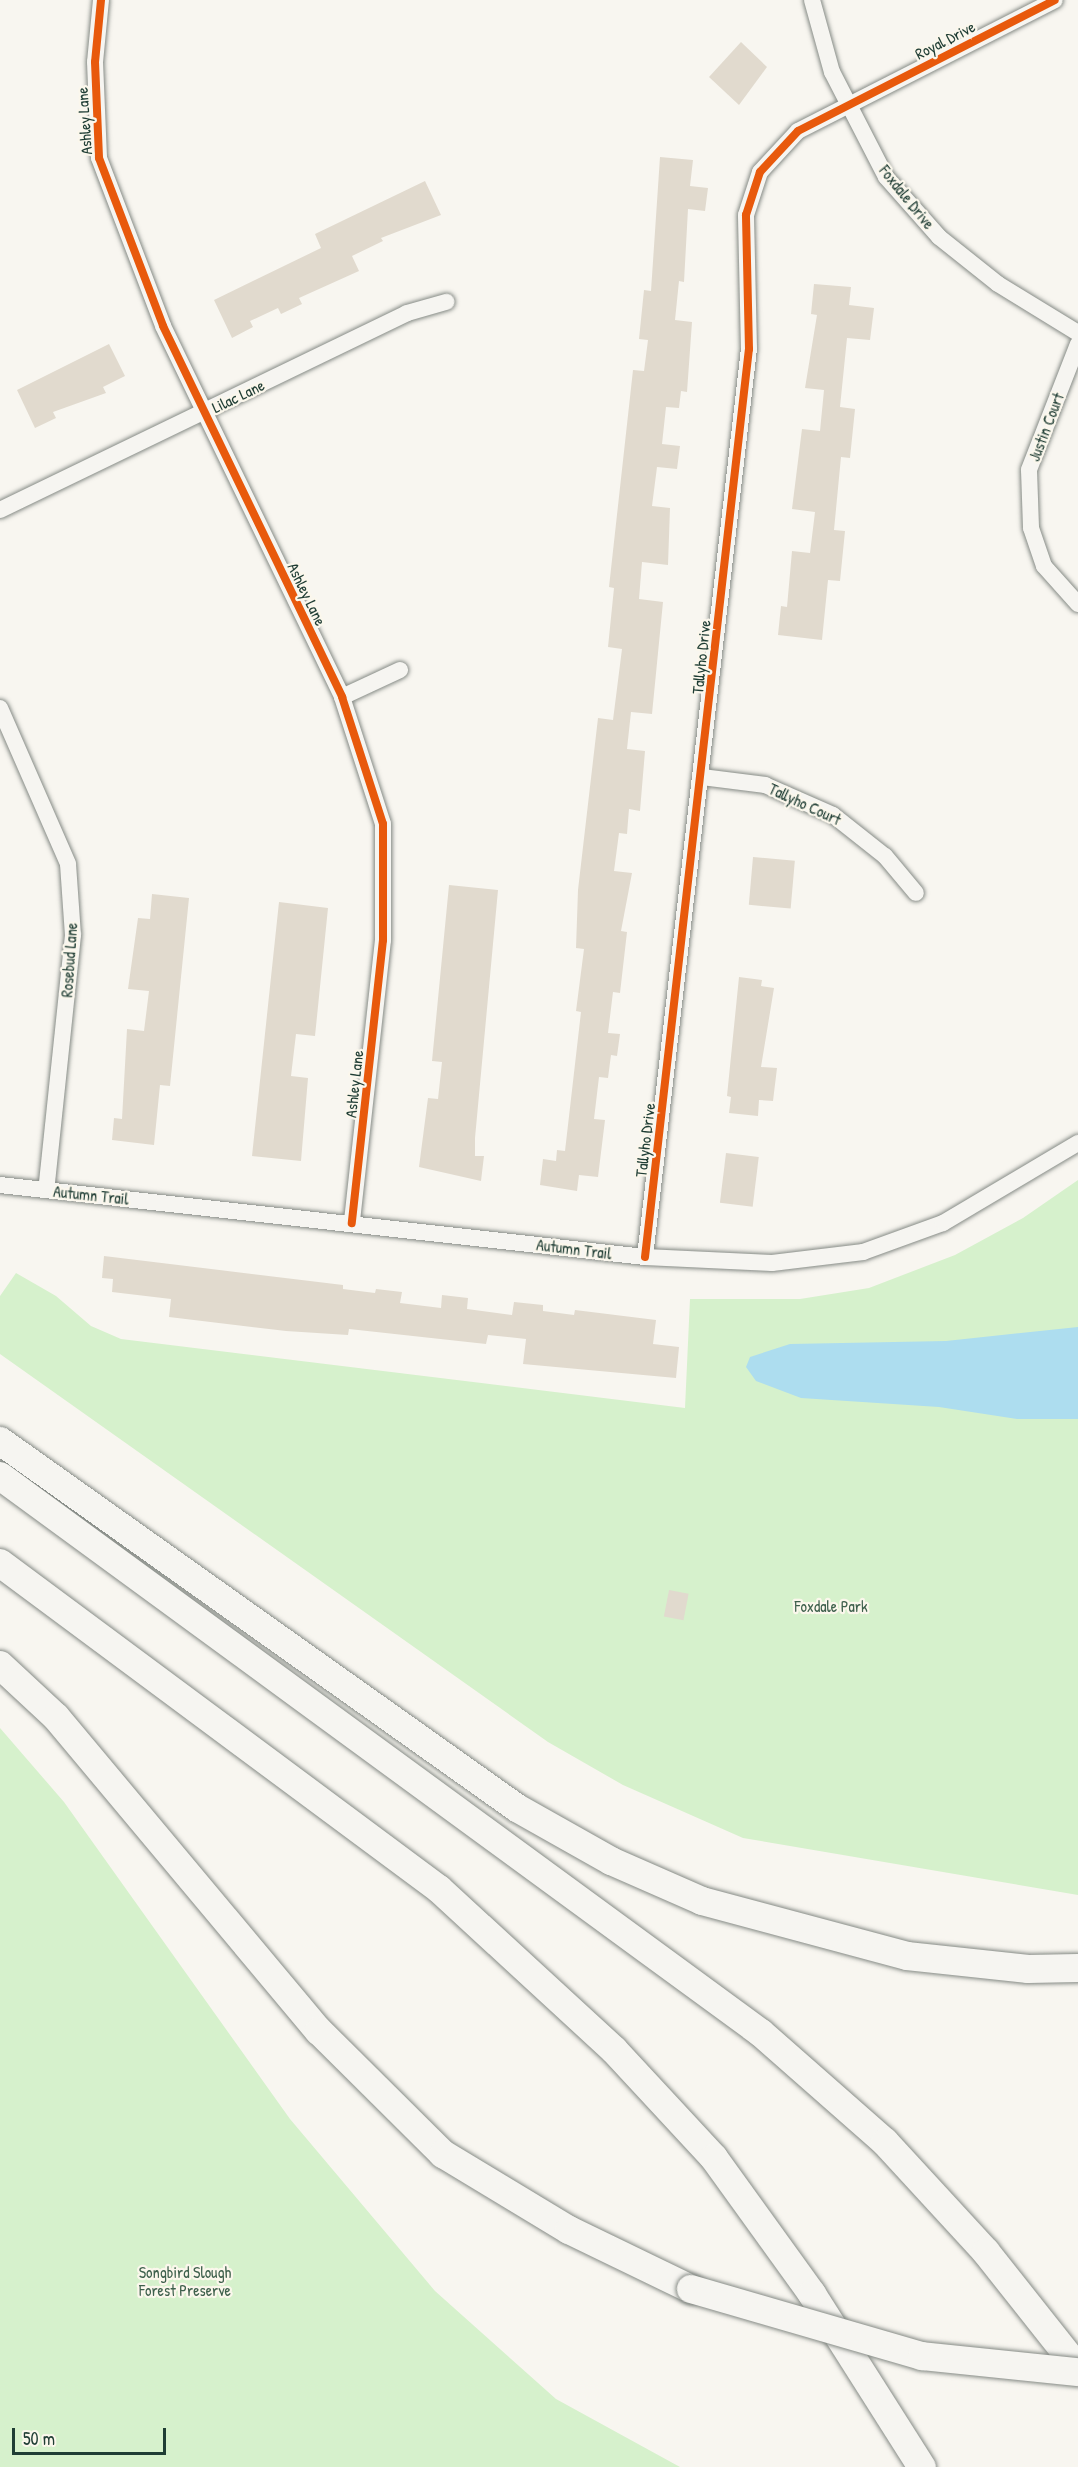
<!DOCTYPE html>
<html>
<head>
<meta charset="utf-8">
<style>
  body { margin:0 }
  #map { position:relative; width:1078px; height:2467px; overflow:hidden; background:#f8f6f0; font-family:"Patrick Hand",sans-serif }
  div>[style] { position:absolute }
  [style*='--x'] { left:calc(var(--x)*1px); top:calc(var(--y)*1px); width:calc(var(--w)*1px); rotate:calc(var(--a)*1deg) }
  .green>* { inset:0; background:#d6f1cc }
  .water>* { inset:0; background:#adddef }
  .building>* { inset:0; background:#e1dace; transform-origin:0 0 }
  .roads { filter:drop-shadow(0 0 2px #868b86) drop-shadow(0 0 2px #868b86) }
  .minor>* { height:16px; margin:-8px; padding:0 8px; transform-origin:8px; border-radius:8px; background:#f6f5f1 }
  .motorway>* { height:28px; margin:-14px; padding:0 14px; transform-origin:14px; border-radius:14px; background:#f6f5f1 }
  .bridges { filter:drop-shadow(0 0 2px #868b86) drop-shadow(0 0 2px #868b86) }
  .motorway-bridge>* { height:28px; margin:-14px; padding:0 14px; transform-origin:14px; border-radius:14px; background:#f6f5f1 }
  .cycleway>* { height:8px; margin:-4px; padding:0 4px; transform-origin:4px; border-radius:4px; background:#e8590c }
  span { translate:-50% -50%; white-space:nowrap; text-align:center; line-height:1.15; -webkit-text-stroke:4.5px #fbf7ec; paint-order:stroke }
  .street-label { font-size:16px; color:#1f3d34 }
  .park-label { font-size:16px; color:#3e604c }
  .scale { position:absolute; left:12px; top:2428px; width:154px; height:27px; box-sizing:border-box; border:3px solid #1f3d34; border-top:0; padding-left:8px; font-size:18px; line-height:21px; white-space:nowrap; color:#1f3d34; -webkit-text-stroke:4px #fbf7ec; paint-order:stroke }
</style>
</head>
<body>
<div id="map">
  <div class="green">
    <i style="clip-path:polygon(1078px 1180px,1078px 1895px,743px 1838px,623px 1785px,548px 1742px,0 1354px,0 1296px,16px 1273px,56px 1296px,91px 1326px,121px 1339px,685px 1408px,690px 1299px,800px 1299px,869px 1288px,955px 1255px,1023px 1218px)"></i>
    <i style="clip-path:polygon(0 1728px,64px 1802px,290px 2119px,435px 2291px,556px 2399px,680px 2467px,0 2467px)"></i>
  </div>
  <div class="water">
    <i style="clip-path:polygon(1078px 1327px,1078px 1419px,1017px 1419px,939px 1407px,801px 1398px,756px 1381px,746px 1367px,750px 1357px,790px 1344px,946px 1341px)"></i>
  </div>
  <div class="building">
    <i style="clip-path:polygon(741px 42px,767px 67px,739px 105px,709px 77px)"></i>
    <i style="clip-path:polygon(660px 157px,693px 160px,690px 186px,708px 188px,705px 211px,688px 209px,684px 282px,679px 281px,675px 320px,692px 322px,687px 392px,681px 391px,679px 408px,666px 407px,662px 444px,680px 446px,677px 469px,657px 467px,652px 506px,670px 508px,668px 565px,642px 562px,639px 599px,663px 602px,652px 714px,631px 712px,627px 749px,645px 751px,640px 811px,629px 809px,627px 834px,619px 833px,614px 871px,632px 873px,621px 931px,627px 932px,620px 993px,613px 992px,608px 1033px,620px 1034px,617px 1056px,611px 1055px,608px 1078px,599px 1077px,594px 1119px,605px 1120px,598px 1177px,579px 1175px,577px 1191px,540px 1185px,543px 1159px,556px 1161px,557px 1150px,565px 1151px,581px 1012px,576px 1011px,584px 949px,576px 948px,578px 890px,598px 718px,613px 720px,622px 649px,608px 647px,614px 588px,609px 587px,633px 370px,644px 371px,648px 340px,639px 339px,644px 290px,651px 291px)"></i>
    <i style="clip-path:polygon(425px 181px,441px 215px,381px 238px,383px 241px,352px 256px,359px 271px,299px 298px,302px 304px,281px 314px,278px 308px,250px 321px,253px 327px,232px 338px,214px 300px,321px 248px,315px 234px)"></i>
    <i style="clip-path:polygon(814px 284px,851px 287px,849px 305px,874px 308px,870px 340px,847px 338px,840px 407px,855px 409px,850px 458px,841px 457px,834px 530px,845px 531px,840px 581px,828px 580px,822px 640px,778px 635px,781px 606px,787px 607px,792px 551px,810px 553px,815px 512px,792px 509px,802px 429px,820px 431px,824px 390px,805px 388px,817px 315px,811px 314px)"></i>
    <i style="clip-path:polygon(109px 344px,125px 376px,103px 387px,106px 393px,53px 412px,56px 418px,35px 428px,17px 390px)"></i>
    <i style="left:753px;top:857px;width:42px;height:48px;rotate:5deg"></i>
    <i style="clip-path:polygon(449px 885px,498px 890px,475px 1138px,475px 1156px,484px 1156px,481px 1181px,419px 1167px,428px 1098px,438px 1099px,442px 1062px,432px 1061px)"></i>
    <i style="clip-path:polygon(152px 894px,189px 898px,170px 1086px,160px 1085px,154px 1145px,112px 1140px,114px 1118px,122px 1119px,127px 1029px,144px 1031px,149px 991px,128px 989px,138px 918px,150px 919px)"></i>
    <i style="clip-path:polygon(279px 902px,328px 908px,315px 1036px,296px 1034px,291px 1076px,308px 1078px,301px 1161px,252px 1156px)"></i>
    <i style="clip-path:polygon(739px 977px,762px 980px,761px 986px,774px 988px,761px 1067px,777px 1068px,773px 1101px,759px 1100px,758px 1116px,729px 1113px,731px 1097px,727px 1096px)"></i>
    <i style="left:726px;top:1153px;width:33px;height:50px;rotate:7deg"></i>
    <i style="clip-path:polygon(104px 1256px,343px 1285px,343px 1289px,375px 1293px,376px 1289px,402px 1292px,400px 1303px,441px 1308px,442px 1295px,468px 1298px,467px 1309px,512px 1315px,514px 1302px,543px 1305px,543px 1311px,574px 1315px,575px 1310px,656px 1320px,653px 1344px,679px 1347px,676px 1378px,523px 1364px,526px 1339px,488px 1335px,486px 1344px,349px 1329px,348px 1335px,286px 1331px,169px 1317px,171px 1299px,112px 1292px,113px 1279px,102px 1278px)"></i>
    <i style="left:669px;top:1590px;width:20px;height:27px;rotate:11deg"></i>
  </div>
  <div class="roads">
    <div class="minor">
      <i style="--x:101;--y:0;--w:62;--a:95.5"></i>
      <i style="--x:95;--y:62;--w:96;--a:87.6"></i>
      <i style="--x:99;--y:158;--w:180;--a:69.1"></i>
      <i style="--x:163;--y:326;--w:412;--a:64.2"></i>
      <i style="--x:342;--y:697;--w:133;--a:72.1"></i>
      <i style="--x:383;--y:824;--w:116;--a:90"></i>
      <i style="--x:383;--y:940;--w:285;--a:96.3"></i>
      <i style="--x:812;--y:0;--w:75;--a:74.5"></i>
      <i style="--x:832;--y:72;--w:118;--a:62.8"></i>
      <i style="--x:886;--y:177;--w:80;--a:48.5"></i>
      <i style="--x:939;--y:237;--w:75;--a:38.5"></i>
      <i style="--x:998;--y:284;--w:94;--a:31.5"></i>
      <i style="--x:1078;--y:344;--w:135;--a:111.3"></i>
      <i style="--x:1029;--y:470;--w:58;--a:88"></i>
      <i style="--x:1031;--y:528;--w:40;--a:71.1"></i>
      <i style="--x:1044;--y:566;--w:51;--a:48.2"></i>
      <i style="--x:0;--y:510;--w:452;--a:-25.8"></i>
      <i style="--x:407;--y:313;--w:41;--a:-15.8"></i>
      <i style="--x:342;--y:697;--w:64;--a:-25"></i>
      <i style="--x:0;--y:708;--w:170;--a:66.4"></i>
      <i style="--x:68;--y:864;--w:71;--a:86"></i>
      <i style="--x:73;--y:935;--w:256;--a:96"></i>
      <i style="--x:702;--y:777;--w:64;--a:7.2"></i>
      <i style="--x:765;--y:785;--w:74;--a:23.8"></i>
      <i style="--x:833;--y:815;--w:66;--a:38.3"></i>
      <i style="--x:885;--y:856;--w:48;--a:50"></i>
      <i style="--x:0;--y:1185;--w:649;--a:6.37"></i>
      <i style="--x:645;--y:1257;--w:127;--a:2.7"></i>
      <i style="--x:772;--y:1263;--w:92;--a:-6.9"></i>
      <i style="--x:863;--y:1252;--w:85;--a:-19.9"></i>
      <i style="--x:943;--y:1223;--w:157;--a:-30.7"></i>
      <i style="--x:645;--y:1257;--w:914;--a:-83.47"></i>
      <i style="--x:749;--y:349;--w:134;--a:-91.3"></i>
      <i style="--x:746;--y:215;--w:45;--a:-72"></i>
      <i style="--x:760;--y:172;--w:56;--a:-47.2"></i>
      <i style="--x:798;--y:131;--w:288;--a:-27"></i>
    </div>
    <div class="motorway">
      <i style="--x:0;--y:1441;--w:634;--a:35.37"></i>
      <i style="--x:517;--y:1808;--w:108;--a:29.4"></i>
      <i style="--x:611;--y:1861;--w:99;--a:23.7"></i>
      <i style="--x:702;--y:1901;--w:212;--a:15"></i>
      <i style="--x:907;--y:1956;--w:122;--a:6.1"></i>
      <i style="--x:1028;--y:1969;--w:50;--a:-1.1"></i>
      <i style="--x:0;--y:1476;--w:943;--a:36.2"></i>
      <i style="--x:761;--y:2033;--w:165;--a:41.3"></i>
      <i style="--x:885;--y:2142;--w:149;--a:47.4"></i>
      <i style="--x:986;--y:2252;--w:148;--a:51.6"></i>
      <i style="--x:0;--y:1563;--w:547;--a:36.6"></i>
      <i style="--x:439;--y:1889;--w:238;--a:42.6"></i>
      <i style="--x:614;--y:2050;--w:147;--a:47.2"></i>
      <i style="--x:714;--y:2158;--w:168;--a:54.2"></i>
      <i style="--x:812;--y:2294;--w:205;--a:57.6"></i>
      <i style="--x:0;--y:1665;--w:76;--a:42.9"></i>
      <i style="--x:56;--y:1717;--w:410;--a:50.1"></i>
      <i style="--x:319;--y:2031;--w:175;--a:44.8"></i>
      <i style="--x:443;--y:2154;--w:147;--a:31.1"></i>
      <i style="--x:569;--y:2230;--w:136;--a:25.8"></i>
    </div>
  </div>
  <div class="bridges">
    <div class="motorway-bridge">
      <i style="--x:691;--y:2289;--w:241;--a:16.2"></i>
      <i style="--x:922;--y:2356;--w:157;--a:5.9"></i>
    </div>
  </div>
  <div class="cycleway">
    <i style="--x:101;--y:0;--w:62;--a:95.5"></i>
    <i style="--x:95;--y:62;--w:96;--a:87.6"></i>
    <i style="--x:99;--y:158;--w:180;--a:69.1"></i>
    <i style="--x:163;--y:326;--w:412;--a:64.2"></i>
    <i style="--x:342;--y:697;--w:133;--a:72.1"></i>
    <i style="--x:383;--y:824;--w:116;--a:90"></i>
    <i style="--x:383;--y:940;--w:285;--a:96.3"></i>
    <i style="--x:645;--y:1257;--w:914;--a:-83.47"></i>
    <i style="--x:749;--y:349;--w:134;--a:-91.3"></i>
    <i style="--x:746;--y:215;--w:45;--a:-72"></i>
    <i style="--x:760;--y:172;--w:56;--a:-47.2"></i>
    <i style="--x:798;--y:131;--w:288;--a:-27"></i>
  </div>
  <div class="street-label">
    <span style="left:945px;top:40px;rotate:-27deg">Royal Drive</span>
    <span style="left:84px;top:121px;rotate:-94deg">Ashley Lane</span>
    <span style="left:907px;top:197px;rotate:51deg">Foxdale Drive</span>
    <span style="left:238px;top:396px;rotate:-26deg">Lilac Lane</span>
    <span style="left:1046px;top:427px;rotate:-69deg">Justin Court</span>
    <span style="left:307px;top:594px;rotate:64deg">Ashley Lane</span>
    <span style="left:701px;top:657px;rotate:-84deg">Tallyho Drive</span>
    <span style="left:805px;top:804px;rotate:25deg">Tallyho Court</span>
    <span style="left:69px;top:960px;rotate:-86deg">Rosebud Lane</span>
    <span style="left:354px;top:1084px;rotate:-84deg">Ashley Lane</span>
    <span style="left:645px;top:1140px;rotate:-83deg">Tallyho Drive</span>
    <span style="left:91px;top:1195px;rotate:6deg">Autumn Trail</span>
    <span style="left:574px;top:1249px;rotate:7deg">Autumn Trail</span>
  </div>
  <div class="park-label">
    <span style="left:831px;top:1606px">Foxdale Park</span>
    <span style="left:185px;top:2281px">Songbird Slough<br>Forest Preserve</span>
  </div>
  <div class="scale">50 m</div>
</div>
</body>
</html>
